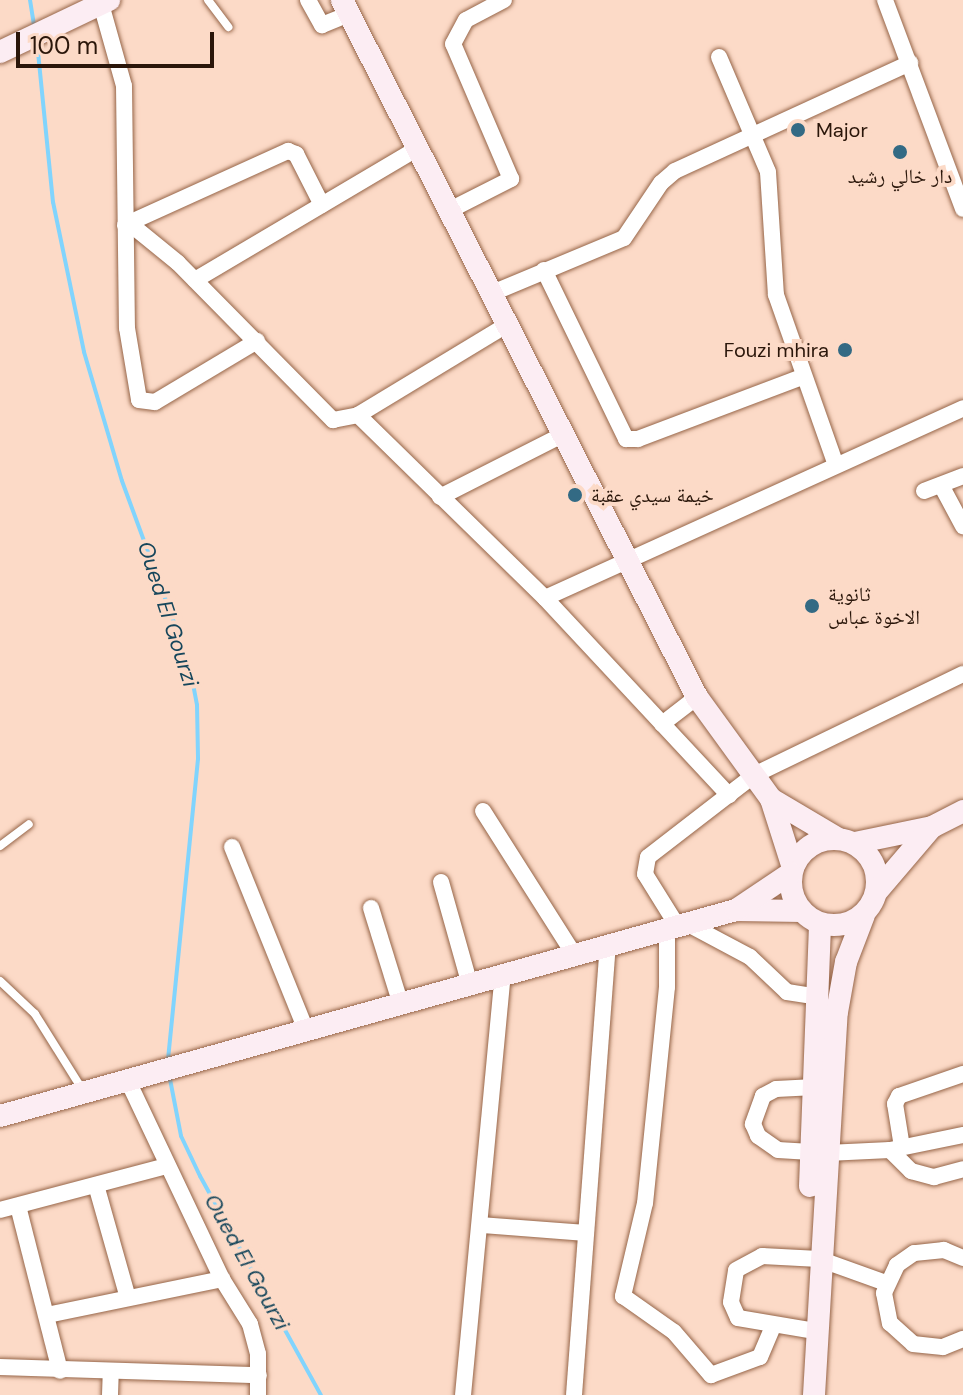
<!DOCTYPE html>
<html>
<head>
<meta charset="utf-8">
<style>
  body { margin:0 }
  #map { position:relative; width:963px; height:1395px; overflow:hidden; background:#fcdac7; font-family:"DM Sans","Noto Naskh Arabic",sans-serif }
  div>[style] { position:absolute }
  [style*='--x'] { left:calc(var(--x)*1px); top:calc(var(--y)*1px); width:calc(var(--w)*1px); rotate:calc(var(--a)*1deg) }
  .stream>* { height:4px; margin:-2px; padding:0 2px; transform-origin:2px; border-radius:2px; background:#81d4fd }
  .roads { filter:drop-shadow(0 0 2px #966548) drop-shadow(0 0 2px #966548) }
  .lane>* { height:8px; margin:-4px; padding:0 4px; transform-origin:4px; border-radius:4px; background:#fff }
  .street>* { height:16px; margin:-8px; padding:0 8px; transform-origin:8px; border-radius:8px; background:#fff }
  .secondary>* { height:22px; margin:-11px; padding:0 11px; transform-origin:11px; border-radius:11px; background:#fcedf3 }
  .secondary>.ring { margin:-11px; padding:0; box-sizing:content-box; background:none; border:22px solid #fcedf3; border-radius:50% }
  .dots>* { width:22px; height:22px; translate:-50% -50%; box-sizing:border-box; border:4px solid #fcdac7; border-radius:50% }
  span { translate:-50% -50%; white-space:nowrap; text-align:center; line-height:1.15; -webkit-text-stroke:8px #fcdac7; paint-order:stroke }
  .poi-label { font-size:20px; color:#2a160a }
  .left { translate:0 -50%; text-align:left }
  .right { translate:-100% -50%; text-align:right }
  .water-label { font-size:22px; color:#16465b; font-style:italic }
  .scale { position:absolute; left:16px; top:32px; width:198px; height:36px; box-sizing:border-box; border:4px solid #2a160a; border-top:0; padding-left:10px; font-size:24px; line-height:28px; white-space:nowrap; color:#2a160a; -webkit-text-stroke:6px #fcdac7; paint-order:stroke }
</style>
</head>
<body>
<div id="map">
  <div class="stream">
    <i style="--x:30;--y:0;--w:26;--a:81"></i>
    <i style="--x:37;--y:42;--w:161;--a:84.3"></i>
    <i style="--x:53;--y:202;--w:153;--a:78.3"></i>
    <i style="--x:84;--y:352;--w:134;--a:73.6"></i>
    <i style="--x:122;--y:481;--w:194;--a:69.8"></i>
    <i style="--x:189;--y:663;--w:43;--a:79.2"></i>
    <i style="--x:197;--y:705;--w:54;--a:88.9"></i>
    <i style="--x:198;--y:759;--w:304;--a:95.7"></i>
    <i style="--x:169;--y:1074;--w:63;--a:79"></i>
    <i style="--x:181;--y:1136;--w:44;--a:64.6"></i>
    <i style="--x:200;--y:1176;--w:250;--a:61.1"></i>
  </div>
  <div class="roads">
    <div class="lane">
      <i style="--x:208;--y:0;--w:34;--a:53"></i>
      <i style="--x:0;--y:846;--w:36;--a:-37"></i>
      <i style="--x:0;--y:981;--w:48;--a:43.3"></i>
      <i style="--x:35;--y:1014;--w:92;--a:57.9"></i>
    </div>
    <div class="street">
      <i style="--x:308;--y:0;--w:29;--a:61"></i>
      <i style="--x:322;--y:25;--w:29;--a:-22"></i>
      <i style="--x:885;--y:0;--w:223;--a:69.5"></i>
      <i style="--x:101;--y:4;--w:85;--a:74.3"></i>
      <i style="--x:124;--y:86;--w:242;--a:89.3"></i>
      <i style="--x:127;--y:328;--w:73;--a:80.5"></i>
      <i style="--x:139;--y:400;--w:16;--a:7"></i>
      <i style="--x:155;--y:402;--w:119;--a:-30.9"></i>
      <i style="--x:719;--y:57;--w:125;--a:66.9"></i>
      <i style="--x:768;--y:172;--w:123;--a:86.3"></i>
      <i style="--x:776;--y:295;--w:178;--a:70.6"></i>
      <i style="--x:448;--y:211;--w:71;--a:-26.9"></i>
      <i style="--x:511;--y:179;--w:147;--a:-113.2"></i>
      <i style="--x:453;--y:44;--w:27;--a:-62"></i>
      <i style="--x:466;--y:20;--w:43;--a:-27.8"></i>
      <i style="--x:129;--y:223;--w:175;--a:-24.4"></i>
      <i style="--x:288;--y:151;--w:9;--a:21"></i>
      <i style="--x:296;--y:154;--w:57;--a:63"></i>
      <i style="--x:125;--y:225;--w:4;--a:-27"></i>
      <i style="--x:129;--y:223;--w:63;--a:39.2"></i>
      <i style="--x:178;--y:263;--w:221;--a:45.4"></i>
      <i style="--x:333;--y:420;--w:25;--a:-11"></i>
      <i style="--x:358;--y:415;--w:172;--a:-31.2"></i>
      <i style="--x:544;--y:270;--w:188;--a:64.1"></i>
      <i style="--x:626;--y:439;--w:12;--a:0"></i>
      <i style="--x:638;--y:439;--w:175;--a:-20.7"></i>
      <i style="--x:195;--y:280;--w:256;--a:-30.6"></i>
      <i style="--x:490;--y:294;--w:145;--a:-22.7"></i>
      <i style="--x:624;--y:238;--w:66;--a:-56.1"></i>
      <i style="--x:661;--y:183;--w:18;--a:-41"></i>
      <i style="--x:675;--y:171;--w:259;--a:-24.7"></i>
      <i style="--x:358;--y:415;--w:262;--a:44.4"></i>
      <i style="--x:545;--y:598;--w:270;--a:47"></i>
      <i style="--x:941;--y:485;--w:47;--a:61.8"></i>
      <i style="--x:924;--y:491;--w:42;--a:-21"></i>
      <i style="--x:440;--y:497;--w:135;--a:-26.9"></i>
      <i style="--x:545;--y:598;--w:459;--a:-24.4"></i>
      <i style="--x:662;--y:724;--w:44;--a:-37.6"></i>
      <i style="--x:483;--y:811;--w:172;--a:57.6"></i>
      <i style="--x:232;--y:847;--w:197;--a:68"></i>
      <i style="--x:441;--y:882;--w:107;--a:74.3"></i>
      <i style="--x:371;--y:908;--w:102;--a:72.8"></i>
      <i style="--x:688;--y:924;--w:70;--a:28"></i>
      <i style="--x:750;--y:957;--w:51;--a:43.4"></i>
      <i style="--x:787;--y:992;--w:33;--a:9"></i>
      <i style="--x:678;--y:927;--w:62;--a:-121.9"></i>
      <i style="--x:645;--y:874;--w:17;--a:-80"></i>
      <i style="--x:648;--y:857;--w:134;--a:-37.7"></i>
      <i style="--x:754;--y:775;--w:232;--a:-25.8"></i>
      <i style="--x:667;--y:930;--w:57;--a:90"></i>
      <i style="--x:667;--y:987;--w:217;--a:95.8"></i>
      <i style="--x:645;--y:1203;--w:96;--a:103.3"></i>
      <i style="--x:623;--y:1296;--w:62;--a:35.2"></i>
      <i style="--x:674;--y:1332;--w:57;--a:49.3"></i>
      <i style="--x:711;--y:1375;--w:52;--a:-20.2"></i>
      <i style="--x:760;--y:1357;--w:33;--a:-67"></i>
      <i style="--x:128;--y:1081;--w:219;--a:64.6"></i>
      <i style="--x:222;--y:1279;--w:53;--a:58.1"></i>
      <i style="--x:250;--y:1324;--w:31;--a:75"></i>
      <i style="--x:258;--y:1354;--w:41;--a:90"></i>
      <i style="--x:815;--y:1087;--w:39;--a:177"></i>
      <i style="--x:776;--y:1089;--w:15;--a:152"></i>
      <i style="--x:763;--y:1096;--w:30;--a:110"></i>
      <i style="--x:753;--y:1124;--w:13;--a:67"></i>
      <i style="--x:758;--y:1136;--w:24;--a:35"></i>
      <i style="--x:778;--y:1150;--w:49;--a:3.5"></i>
      <i style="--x:827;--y:1153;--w:63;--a:-2.7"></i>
      <i style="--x:890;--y:1150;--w:75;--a:-11.6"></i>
      <i style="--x:902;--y:1147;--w:44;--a:-99.2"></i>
      <i style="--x:895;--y:1104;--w:9;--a:-63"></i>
      <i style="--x:899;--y:1096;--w:68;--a:-19"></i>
      <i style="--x:890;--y:1150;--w:30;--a:45"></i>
      <i style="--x:911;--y:1171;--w:24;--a:15"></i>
      <i style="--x:934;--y:1177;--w:30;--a:-15"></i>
      <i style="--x:96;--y:1185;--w:117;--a:74.2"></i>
      <i style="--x:18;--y:1206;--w:170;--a:75.7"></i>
      <i style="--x:0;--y:1210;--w:173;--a:-14.8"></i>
      <i style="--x:481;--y:1225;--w:104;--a:4.4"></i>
      <i style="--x:963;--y:1258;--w:21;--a:-157"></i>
      <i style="--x:944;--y:1250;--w:30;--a:174"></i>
      <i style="--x:914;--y:1253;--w:21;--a:145"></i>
      <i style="--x:897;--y:1265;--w:31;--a:115"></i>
      <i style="--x:884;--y:1293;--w:31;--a:79"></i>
      <i style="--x:890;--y:1323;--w:31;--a:42"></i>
      <i style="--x:913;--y:1344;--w:30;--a:6"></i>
      <i style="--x:943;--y:1347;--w:22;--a:-22"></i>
      <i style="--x:47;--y:1315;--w:179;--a:-11.6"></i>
      <i style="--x:815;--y:1331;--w:78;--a:-170.4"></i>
      <i style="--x:738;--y:1318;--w:17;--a:-114"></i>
      <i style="--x:731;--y:1302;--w:32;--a:-81"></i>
      <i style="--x:736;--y:1270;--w:30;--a:-28"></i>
      <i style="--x:762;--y:1256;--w:57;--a:3"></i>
      <i style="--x:819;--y:1259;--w:71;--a:19.7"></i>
      <i style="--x:0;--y:1367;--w:259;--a:1.8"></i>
      <i style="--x:110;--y:1395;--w:23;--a:-88"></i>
      <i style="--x:463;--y:1395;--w:422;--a:-84.6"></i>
      <i style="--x:574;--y:1395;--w:449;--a:-85.7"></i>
    </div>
    <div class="secondary">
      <i style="--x:342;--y:0;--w:782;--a:63.01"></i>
      <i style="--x:697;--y:697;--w:126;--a:54"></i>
      <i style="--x:771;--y:799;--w:72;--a:72.3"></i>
      <i style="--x:0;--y:52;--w:121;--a:-25.5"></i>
      <i style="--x:771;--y:799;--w:77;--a:30.6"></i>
      <i class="ring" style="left:791px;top:839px;width:64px;height:64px"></i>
      <i style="--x:855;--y:843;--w:79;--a:-11.7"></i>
      <i style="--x:932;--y:827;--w:35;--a:-27"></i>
      <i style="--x:878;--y:890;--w:82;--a:-49.5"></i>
      <i style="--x:737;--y:910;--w:65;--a:0.9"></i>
      <i style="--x:0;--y:1116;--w:764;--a:-15.64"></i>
      <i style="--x:736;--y:910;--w:66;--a:-33.9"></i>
      <i style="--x:810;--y:1186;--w:262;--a:-87.8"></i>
      <i style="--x:814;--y:1395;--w:384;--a:-86.6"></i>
      <i style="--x:837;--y:1012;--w:51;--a:-79.8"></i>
      <i style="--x:846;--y:962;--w:50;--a:-69"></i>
    </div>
  </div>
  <div class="dots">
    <i style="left:798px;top:130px;background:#336a84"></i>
    <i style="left:900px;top:152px;background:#336a84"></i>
    <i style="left:845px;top:350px;background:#336a84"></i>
    <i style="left:575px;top:495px;background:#336a84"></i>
    <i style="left:812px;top:606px;background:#336a84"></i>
  </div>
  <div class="poi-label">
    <span class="left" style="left:816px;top:130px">Major</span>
    <span style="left:900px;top:176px">دار خالي رشيد</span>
    <span class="right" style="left:829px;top:350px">Fouzi mhira</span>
    <span class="left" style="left:591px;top:495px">خيمة سيدي عقبة</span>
    <span class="left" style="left:828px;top:606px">ثانوية<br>الاخوة عباس</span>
  </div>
  <div class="water-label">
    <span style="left:168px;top:614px;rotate:72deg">Oued El Gourzi</span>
    <span style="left:247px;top:1262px;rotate:61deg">Oued El Gourzi</span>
  </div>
  <div class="scale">100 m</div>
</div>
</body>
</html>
